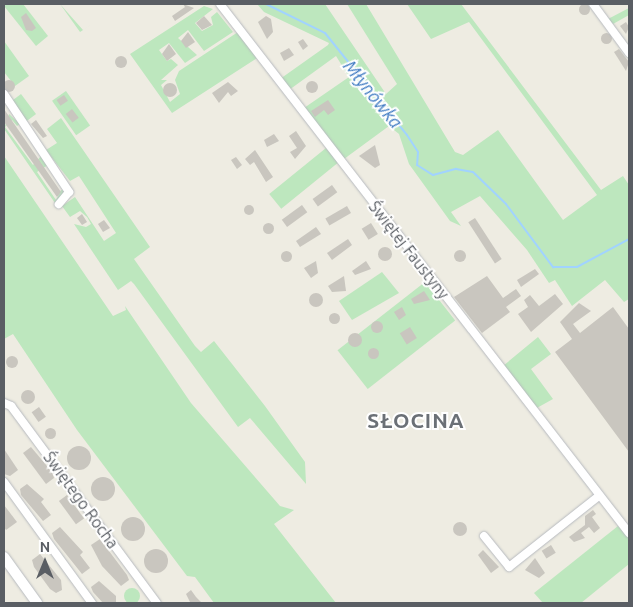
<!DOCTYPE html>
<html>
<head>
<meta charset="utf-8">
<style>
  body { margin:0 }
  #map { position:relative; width:633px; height:607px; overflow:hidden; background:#eeece2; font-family:Ubuntu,sans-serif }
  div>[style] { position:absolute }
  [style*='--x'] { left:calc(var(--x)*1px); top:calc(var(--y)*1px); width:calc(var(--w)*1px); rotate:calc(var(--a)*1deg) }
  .green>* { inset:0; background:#bde7be; transform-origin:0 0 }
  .round { border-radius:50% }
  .stream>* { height:2px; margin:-1px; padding:0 1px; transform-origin:1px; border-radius:1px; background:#a1d3ff }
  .building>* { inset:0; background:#c9c6bf; transform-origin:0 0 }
  .roads { filter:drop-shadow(0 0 1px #b7babf) drop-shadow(0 0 1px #b7babf) }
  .street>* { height:8px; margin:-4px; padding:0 4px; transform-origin:4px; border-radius:4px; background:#fff }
  .secondary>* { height:10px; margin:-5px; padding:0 5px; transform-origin:5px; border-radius:5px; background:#fff }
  span { translate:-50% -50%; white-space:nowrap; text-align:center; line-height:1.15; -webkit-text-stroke:4px #fff; paint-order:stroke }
  .street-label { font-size:16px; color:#5a5e64 }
  .water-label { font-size:18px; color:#3b78c0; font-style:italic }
  .district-label { font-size:21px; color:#6b7076; font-weight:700; letter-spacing:1px }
  .frame { position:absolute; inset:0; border:5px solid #5a5e64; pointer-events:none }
  .north { position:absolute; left:20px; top:537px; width:50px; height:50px; -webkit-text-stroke:4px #fff; paint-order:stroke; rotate:0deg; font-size:14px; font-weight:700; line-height:20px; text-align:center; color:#5a5e64 }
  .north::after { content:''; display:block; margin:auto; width:18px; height:22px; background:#5a5e64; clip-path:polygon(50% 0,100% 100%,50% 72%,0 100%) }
</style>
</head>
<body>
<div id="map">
  <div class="green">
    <i style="clip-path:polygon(7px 4px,23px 4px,48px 36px,36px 46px,4px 6px)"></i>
    <i style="clip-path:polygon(60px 4px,83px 30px,103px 17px,80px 32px)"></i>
    <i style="clip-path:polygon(257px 4px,325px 4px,386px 94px,397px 84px,347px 4px,366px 4px,455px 152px,463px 155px,498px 130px,563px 220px,597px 195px,469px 22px,431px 39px,407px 4px,461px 4px,601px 190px,623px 176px,629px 185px,629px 299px,624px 302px,605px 280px,572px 306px,555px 280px,549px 283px,527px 250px,480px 196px,451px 212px,461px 226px,450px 221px,409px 164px,399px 134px,389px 126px,344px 159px,304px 108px,349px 77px,336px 56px,289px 90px,280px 79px,328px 45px,329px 43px,264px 12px)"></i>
    <i style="clip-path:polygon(204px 6px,213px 9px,195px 23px,202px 31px,213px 25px,211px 17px,217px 12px,233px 32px,204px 51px,188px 30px,178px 38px,197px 55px,185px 63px,169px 43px,159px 50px,167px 61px,171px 59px,178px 65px,161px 80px,167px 80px,161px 85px,170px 102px,180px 94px,175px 80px,179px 71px,238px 32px,257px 58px,172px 113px,130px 54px)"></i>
    <i style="clip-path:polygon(629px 8px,629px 15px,613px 24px,608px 19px)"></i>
    <i style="clip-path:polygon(4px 41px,29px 76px,15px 86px,4px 72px)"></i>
    <i style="left:66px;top:91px;width:42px;height:17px;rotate:55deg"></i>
    <i style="left:21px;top:94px;width:25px;height:12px;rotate:53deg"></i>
    <i style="clip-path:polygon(9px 114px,20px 124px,17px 126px,12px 120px,5px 127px,33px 165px,42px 155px,48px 165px,37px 172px,56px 200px,61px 190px,66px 191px,55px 203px,4px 129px)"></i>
    <i style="clip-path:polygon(61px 118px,150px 247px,134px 259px,195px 346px,201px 352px,214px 341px,265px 406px,305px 462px,306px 484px,250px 418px,238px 427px,134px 284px,131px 281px,118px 290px,74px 224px,86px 227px,91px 224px,87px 217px,80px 211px,70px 217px,62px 206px,75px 197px,104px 241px,116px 233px,79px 176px,70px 181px,46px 150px,57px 143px,47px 129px)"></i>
    <i style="left:326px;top:148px;width:19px;height:73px;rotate:51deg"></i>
    <i style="clip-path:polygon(4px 156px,113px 316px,126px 310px,125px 306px,191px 403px,280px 506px,294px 510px,274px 524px,336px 603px,214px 603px,195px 577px,187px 576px,77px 430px,13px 334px,4px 339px)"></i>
    <i style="clip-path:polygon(382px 272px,399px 293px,352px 320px,339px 301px)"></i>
    <i style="left:425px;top:282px;width:49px;height:111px;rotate:52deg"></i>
    <i style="clip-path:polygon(538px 337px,551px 354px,531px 369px,553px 399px,535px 409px,503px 366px)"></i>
    <i style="clip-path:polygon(618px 526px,629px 539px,629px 564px,581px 603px,543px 603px,534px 593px)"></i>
    <i class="round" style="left:124px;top:588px;width:16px;height:16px"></i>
  </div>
  <div class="stream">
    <i style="--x:266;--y:4;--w:66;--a:26.2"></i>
    <i style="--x:325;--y:33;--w:131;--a:51.2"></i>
    <i style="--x:407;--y:135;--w:20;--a:57"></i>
    <i style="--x:418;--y:152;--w:13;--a:94"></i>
    <i style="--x:417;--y:165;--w:19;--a:32"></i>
    <i style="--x:433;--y:175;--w:24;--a:-15"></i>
    <i style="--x:456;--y:169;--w:17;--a:10"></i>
    <i style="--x:473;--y:172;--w:46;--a:44.1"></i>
    <i style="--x:506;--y:204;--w:79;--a:53.3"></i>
    <i style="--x:553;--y:267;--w:24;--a:0"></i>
    <i style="--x:577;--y:267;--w:59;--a:-28.3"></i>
  </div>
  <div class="building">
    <i class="round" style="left:578.5px;top:3.5px;width:11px;height:11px"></i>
    <i style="clip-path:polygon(183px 4px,194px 8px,175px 21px,172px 16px,185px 7px)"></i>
    <i style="clip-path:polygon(26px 13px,36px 28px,32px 31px,26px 30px,21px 17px)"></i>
    <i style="clip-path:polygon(204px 16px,212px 25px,202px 30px,196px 23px)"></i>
    <i style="clip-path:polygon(266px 16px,271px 19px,273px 32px,267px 39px,258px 22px)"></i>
    <i style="clip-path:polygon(626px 22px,629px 27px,626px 34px,620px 26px)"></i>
    <i style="clip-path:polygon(188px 32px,195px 42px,186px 48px,181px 41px)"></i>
    <i class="round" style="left:600.5px;top:32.5px;width:11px;height:11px"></i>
    <i style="clip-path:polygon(303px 39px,308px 46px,303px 50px,298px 42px)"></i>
    <i style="clip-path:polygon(169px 44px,176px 54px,167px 61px,162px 54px)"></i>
    <i style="clip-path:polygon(289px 48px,294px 55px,284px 61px,280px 53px)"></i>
    <i style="clip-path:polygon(619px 49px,629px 62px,626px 71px,614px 52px)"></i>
    <i class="round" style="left:115px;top:56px;width:12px;height:12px"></i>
    <i class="round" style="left:3px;top:80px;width:12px;height:12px"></i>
    <i class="round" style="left:306px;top:81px;width:12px;height:12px"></i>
    <i style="clip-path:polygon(228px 82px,238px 91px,231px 96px,228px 92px,219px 103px,212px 93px)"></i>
    <i class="round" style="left:163px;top:83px;width:14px;height:14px"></i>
    <i style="left:64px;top:95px;width:7px;height:9px;rotate:56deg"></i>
    <i style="clip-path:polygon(328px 100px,335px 110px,328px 115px,324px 110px,315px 117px,311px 111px)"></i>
    <i style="clip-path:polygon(4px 109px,61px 192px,57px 197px,4px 122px)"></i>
    <i style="left:72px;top:109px;width:11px;height:8px;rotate:52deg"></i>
    <i style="clip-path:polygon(36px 120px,47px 136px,43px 138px,31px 124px)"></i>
    <i style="clip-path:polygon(296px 131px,306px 146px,295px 159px,290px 152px,297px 148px,289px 136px)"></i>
    <i style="clip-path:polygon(274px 134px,279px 141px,267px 147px,264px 140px)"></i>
    <i style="clip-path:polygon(375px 145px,380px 165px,375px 168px,359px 156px)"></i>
    <i style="clip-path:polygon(255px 150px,273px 177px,266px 182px,254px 162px,250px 165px,245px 159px)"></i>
    <i style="clip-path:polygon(236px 157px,242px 165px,237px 169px,231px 160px)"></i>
    <i style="left:332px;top:185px;width:9px;height:24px;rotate:54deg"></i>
    <i class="round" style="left:244px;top:205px;width:10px;height:10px"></i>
    <i style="left:302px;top:205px;width:9px;height:25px;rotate:54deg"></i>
    <i style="left:347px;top:206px;width:8px;height:25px;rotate:60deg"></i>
    <i style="clip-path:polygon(82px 214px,87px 222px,82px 225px,77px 218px)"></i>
    <i style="left:475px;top:218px;width:49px;height:8px;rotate:57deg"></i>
    <i style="clip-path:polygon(104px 220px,110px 228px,103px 232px,98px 224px)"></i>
    <i class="round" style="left:262.5px;top:222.5px;width:11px;height:11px"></i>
    <i style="left:371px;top:223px;width:13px;height:11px;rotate:58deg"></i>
    <i style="clip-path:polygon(316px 227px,321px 234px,300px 247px,296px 241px)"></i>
    <i style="clip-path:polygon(348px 239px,352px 245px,332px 260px,327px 253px)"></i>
    <i class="round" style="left:378px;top:247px;width:14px;height:14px"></i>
    <i class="round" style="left:454px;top:250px;width:12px;height:12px"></i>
    <i class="round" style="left:280.5px;top:250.5px;width:11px;height:11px"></i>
    <i style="clip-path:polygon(316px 261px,318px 273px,311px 278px,304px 268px)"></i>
    <i style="clip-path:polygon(366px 261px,371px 269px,355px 275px,352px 271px)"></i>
    <i style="clip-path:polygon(535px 269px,539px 274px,521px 287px,517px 280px)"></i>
    <i style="clip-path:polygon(344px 276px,346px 291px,332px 292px,328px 286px)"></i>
    <i style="clip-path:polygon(487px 276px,503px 298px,516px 289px,521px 296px,506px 307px,510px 312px,482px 333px,454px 297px)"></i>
    <i style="clip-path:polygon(424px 291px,430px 300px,414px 304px,411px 299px)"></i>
    <i class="round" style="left:309px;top:293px;width:14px;height:14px"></i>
    <i style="clip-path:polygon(555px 294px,563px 304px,531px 332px,518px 314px,528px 307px,524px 300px,530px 295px,539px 306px)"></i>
    <i style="clip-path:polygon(579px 303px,591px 311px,573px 324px,580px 333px,613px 307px,629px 329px,629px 452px,555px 352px,572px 339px,560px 322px)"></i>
    <i style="clip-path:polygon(402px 307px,406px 315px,399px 320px,394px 312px)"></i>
    <i class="round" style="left:328.5px;top:312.5px;width:11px;height:11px"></i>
    <i class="round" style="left:371px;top:321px;width:12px;height:12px"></i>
    <i style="left:410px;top:327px;width:13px;height:12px;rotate:58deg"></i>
    <i class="round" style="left:348px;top:333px;width:14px;height:14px"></i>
    <i class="round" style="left:367.5px;top:347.5px;width:11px;height:11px"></i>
    <i class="round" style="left:6px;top:356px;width:12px;height:12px"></i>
    <i class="round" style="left:21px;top:390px;width:14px;height:14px"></i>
    <i style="left:39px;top:407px;width:12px;height:9px;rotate:55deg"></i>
    <i class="round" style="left:44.5px;top:427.5px;width:11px;height:11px"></i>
    <i class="round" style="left:67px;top:446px;width:24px;height:24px"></i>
    <i style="clip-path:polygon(31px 447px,52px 472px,54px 478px,46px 484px,23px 453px)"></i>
    <i style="clip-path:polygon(4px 449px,18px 470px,10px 476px,4px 474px)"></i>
    <i class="round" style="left:91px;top:477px;width:24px;height:24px"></i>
    <i style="clip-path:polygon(27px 484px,44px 499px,41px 502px,51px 515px,43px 521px,21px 495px,20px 489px)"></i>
    <i style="left:67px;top:495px;width:29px;height:10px;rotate:54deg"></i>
    <i style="clip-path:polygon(4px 505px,17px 522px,6px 530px,4px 527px)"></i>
    <i style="clip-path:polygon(593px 510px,596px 514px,592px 517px,600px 528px,594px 533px,589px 527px,581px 533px,585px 538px,574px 542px,569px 537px,585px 525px,585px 516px)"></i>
    <i class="round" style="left:121px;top:517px;width:24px;height:24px"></i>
    <i class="round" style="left:453px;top:522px;width:14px;height:14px"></i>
    <i style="clip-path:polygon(60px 527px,83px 552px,80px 555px,90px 568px,82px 574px,54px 539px,52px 533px)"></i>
    <i style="clip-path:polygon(100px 539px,127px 575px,129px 580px,121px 586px,102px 566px,91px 545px)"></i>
    <i style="left:551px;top:545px;width:9px;height:11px;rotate:58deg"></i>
    <i class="round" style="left:144px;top:549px;width:24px;height:24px"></i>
    <i style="clip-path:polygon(483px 550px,499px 567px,491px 573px,478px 555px)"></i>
    <i style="clip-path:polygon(40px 554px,61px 580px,62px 590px,56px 593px,50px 589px,34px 567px,32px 560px)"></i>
    <i style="clip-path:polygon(535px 558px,545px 573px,539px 578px,525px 570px)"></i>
    <i style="clip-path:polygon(99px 581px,116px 596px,116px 603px,103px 603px,93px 592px,91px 587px)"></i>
    <i style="clip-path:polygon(191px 590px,196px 597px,202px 603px,190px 602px,186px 594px)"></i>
  </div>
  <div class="roads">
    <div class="street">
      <i style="--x:220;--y:4;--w:669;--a:52.29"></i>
      <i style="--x:593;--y:4;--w:61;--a:53.7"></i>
      <i style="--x:4;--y:94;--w:118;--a:56.4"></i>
      <i style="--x:69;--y:192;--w:16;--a:130"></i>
      <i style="--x:4;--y:403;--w:8;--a:23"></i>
      <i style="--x:11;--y:406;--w:245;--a:53.5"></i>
      <i style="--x:4;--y:482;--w:150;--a:54"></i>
      <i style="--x:484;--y:536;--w:40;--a:51"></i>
      <i style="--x:509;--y:567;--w:115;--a:-38.3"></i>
    </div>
    <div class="secondary">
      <i style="--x:4;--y:557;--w:57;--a:54.3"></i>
    </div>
  </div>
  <div class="street-label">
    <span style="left:409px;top:250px;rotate:52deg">Świętej Faustyny</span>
    <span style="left:81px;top:500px;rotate:54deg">Świętego Rocha</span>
  </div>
  <div class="water-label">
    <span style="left:373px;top:94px;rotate:51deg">Młynówka</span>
  </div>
  <div class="district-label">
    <span style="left:416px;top:420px">SŁOCINA</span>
  </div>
  <div class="frame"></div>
  <div class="north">N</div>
</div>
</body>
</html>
